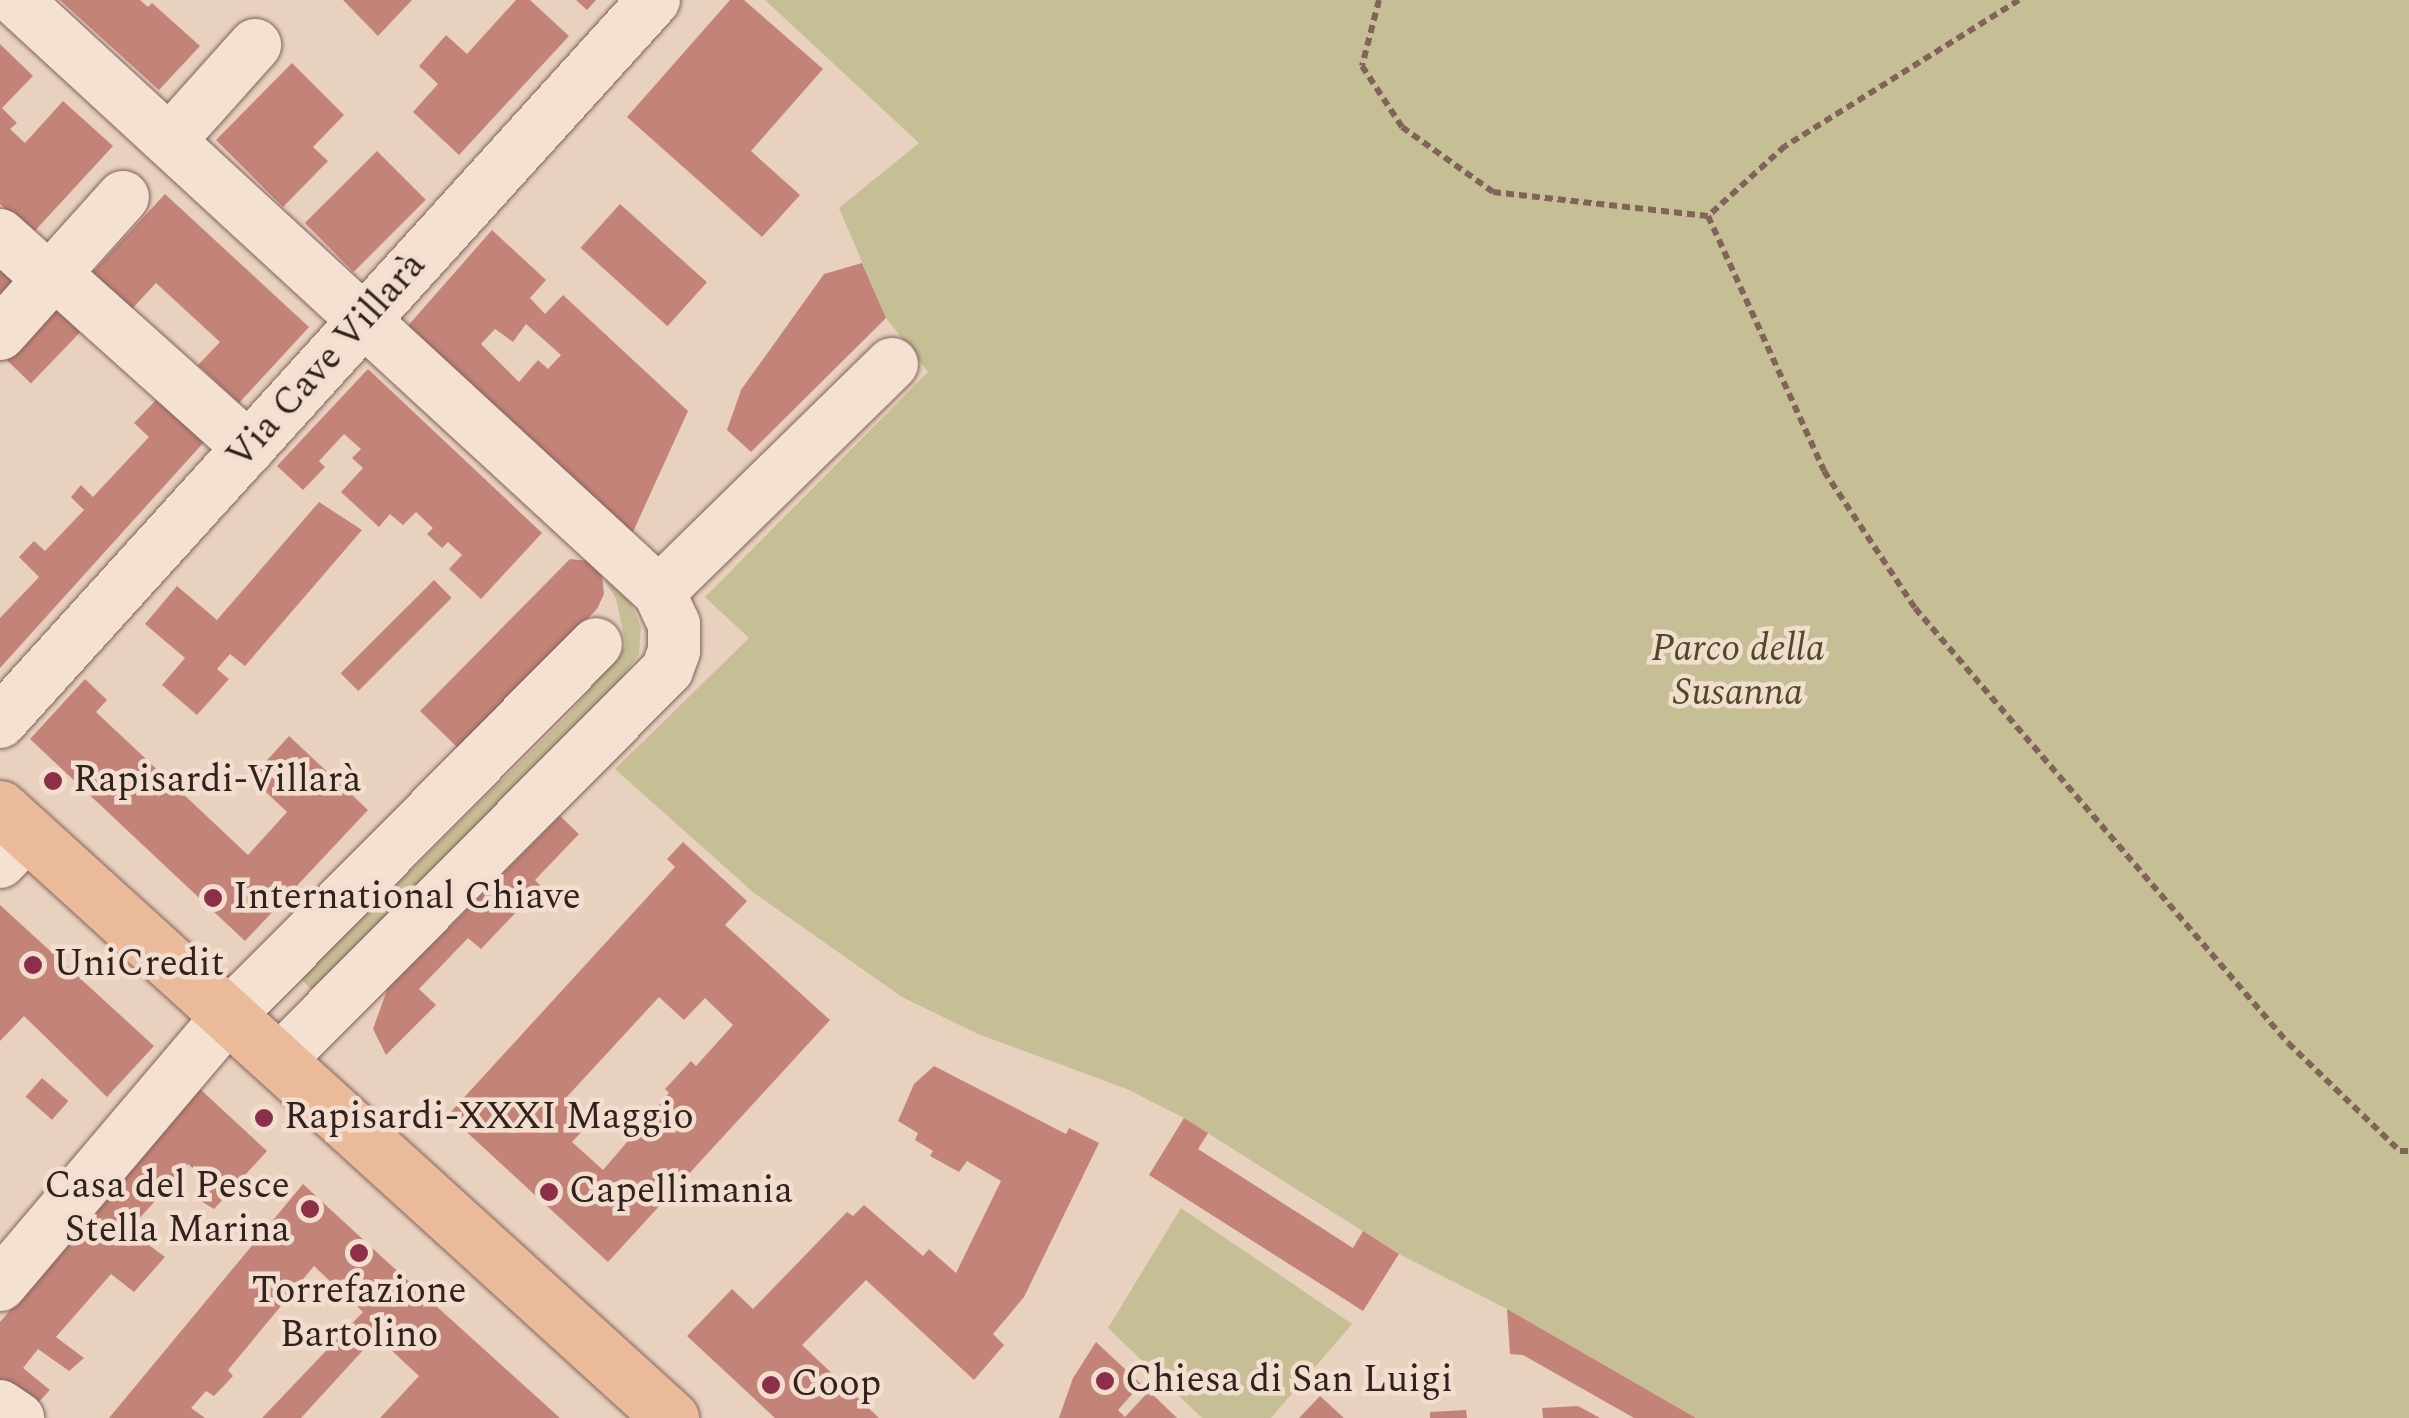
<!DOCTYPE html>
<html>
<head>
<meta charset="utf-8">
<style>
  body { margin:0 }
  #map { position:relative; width:2409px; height:1418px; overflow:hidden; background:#e9d1c0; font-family:Spectral,serif }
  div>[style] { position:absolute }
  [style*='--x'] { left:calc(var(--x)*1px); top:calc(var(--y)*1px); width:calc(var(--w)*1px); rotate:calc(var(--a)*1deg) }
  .green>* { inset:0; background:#c6be95 }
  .building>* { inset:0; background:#c48379; transform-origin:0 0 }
  .path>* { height:6px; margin-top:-3px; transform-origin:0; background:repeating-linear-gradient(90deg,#81635a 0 8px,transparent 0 13px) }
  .roads { filter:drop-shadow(0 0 2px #81635a) drop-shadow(0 0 2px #81635a) }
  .minor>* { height:52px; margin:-26px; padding:0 26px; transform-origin:26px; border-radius:26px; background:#f5e1d2 }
  .major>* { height:55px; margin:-27.5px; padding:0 27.5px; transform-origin:27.5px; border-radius:27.5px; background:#eaba9a }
  .dots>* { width:28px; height:28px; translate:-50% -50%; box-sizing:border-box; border:5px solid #f2decf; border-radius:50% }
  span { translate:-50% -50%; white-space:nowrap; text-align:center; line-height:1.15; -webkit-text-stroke:9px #f2decf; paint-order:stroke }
  .street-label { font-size:38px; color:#32211d }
  .park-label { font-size:38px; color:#4c4b25; font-style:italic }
  .poi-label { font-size:38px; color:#32211d }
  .left { translate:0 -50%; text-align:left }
  .right { translate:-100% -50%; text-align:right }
</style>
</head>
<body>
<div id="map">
  <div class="green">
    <i style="clip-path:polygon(765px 0,2409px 0,2409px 1418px,1696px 1418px,1507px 1309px,1399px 1254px,1184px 1118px,1127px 1089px,978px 1034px,902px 997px,754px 893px,615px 769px,749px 638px,705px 597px,928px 372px,886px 318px,839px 208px,919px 143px)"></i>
    <i style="clip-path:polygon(602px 575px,624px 591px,632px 606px,641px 627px,639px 654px,603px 703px,314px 992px,301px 979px,569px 714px,626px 646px,616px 599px)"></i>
    <i style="clip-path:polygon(1181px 1208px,1352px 1324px,1271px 1418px,1202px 1418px,1108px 1328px)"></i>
  </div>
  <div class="building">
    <i style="clip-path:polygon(60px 0,140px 0,148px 7px,152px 3px,200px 46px,159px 90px)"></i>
    <i style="clip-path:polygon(343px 0,412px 0,378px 36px)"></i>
    <i style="clip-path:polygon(516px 0,530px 0,569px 36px,459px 155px,413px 112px,438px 84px,419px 66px,446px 35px,467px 54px)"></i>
    <i style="clip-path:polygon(576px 0,596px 0,587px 10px)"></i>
    <i style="clip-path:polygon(730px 0,744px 0,823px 69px,751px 151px,800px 195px,762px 237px,627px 117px)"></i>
    <i style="clip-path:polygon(0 44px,33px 76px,2px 108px,17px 123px,10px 129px,25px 143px,63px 101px,113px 146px,32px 234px,0 204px)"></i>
    <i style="clip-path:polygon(292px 63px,344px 115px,313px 147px,328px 161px,283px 207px,216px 140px)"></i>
    <i style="left:377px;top:151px;width:69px;height:102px;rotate:45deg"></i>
    <i style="clip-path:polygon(165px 194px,309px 327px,239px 403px,198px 365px,220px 342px,156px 283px,130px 311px,91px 274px)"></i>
    <i style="left:620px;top:204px;width:117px;height:59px;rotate:42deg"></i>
    <i style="clip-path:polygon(evenodd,492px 230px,546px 280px,530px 298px,545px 314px,563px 295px,688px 411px,632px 534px,406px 328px,492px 230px,526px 324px,561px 355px,548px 369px,538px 360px,519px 382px,481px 344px,495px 329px,513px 342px,526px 324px)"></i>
    <i style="clip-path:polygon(0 257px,27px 282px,0 311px)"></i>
    <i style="clip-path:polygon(862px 263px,886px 318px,751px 452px,727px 430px,741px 390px,824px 274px)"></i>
    <i style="left:55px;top:308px;width:35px;height:71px;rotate:44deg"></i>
    <i style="clip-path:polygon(368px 369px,542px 533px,481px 599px,449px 569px,462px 555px,448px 542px,442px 548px,427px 534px,433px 528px,416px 512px,403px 525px,390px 514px,379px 527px,341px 492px,363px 468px,352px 458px,361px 449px,344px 434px,319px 461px,325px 467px,303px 490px,277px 466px)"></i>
    <i style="clip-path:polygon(157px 399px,204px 442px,0 668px,0 618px,39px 577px,19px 557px,34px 541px,45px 551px,84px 510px,71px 497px,81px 485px,93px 497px,149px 437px,134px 423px)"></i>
    <i style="clip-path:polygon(319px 502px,362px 530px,245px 666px,230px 654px,217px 669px,229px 679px,197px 715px,162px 685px,185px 658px,145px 624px,177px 586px,217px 620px)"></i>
    <i style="clip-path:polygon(570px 559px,589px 561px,602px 575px,604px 594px,597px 609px,459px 749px,420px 711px)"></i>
    <i style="left:434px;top:580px;width:25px;height:132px;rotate:45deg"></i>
    <i style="clip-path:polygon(85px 679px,107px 700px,96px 712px,248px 855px,287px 812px,251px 778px,289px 736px,368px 810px,245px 941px,30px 739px)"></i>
    <i style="clip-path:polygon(560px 816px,579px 834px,535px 880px,541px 886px,481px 949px,468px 938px,419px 989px,436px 1005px,386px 1055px,373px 1029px,387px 990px)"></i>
    <i style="clip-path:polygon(evenodd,683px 842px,747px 901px,725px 925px,830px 1020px,608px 1262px,448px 1115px,675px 867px,667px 859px,683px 842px,659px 997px,684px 1020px,705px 998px,733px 1025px,696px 1066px,691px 1061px,665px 1089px,669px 1093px,603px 1170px,572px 1142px,590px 1123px,564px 1100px,659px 997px)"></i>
    <i style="clip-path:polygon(0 905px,154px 1046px,107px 1097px,24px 1016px,0 1041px)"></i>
    <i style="clip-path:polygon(934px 1066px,1066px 1134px,1069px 1128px,1099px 1143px,1024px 1297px,993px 1334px,1004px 1345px,974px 1380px,866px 1280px,802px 1345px,879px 1418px,775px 1418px,687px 1336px,732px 1289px,753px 1309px,847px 1212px,853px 1216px,864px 1205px,923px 1256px,929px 1249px,956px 1273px,1001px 1181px,967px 1161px,959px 1172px,930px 1156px,933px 1151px,915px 1140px,918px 1133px,898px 1121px,914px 1084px)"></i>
    <i style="left:42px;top:1078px;width:35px;height:25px;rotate:41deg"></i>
    <i style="clip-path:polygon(200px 1089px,267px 1151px,214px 1209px,201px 1201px,214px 1187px,188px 1164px,129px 1230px,165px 1257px,134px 1292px,111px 1274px,56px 1337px,84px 1358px,69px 1371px,38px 1349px,23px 1368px,50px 1390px,34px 1407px,0 1383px,0 1322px)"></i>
    <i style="clip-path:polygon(1184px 1118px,1208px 1133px,1198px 1149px,1353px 1248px,1363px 1231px,1399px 1254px,1363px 1311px,1149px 1175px)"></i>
    <i style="clip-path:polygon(303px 1184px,383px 1258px,560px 1418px,380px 1418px,419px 1376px,376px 1336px,301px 1418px,262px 1418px,363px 1312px,314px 1266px,228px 1370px,233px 1376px,214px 1396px,206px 1391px,191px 1408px,205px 1418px,109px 1418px)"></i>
    <i style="clip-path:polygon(1507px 1309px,1696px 1418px,1634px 1418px,1523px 1355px,1510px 1354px)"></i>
    <i style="clip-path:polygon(1096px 1342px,1141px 1384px,1118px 1410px,1125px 1417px,1149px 1391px,1177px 1418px,1059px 1418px,1073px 1378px)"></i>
    <i style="clip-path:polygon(1320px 1396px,1344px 1418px,1299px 1418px)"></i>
    <i style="clip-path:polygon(1578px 1406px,1600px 1418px,1543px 1418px,1542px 1408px)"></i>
    <i style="clip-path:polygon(1466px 1410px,1467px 1418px,1430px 1418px,1430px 1412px)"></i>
  </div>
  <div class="path">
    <i style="--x:1379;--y:0;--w:68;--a:104.4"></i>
    <i style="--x:1362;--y:66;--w:73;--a:56.7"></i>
    <i style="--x:1402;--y:127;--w:112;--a:35.5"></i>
    <i style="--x:1493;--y:192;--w:216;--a:6.4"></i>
    <i style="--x:2019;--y:0;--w:276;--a:148"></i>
    <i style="--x:1785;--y:146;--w:104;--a:137.7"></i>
    <i style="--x:1708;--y:216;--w:280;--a:65.5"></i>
    <i style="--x:1824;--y:471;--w:164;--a:56.4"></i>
    <i style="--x:1915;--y:608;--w:573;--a:49.39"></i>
    <i style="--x:2288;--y:1043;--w:156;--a:44"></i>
    <i style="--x:2400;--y:1151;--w:9;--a:0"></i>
  </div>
  <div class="roads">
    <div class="minor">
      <i style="--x:16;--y:0;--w:874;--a:42.64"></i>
      <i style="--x:659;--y:592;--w:35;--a:65"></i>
      <i style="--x:674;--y:624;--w:27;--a:90"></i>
      <i style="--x:674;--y:651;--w:20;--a:110"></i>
      <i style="--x:667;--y:670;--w:552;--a:134.85"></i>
      <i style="--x:169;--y:141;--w:129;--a:-48.1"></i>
      <i style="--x:0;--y:235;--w:66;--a:41.9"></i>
      <i style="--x:54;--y:273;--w:262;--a:41.9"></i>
      <i style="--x:0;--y:334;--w:184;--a:-48.1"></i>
      <i style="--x:659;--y:592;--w:326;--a:-44.4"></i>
      <i style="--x:0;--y:722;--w:974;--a:-47.83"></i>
      <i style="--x:0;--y:862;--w:40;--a:-46"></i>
      <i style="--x:0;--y:1285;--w:353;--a:-49.7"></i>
      <i style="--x:228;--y:1016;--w:523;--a:-45.31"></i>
      <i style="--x:0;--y:1406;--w:22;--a:34"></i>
    </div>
    <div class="major">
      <i style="--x:0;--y:808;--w:907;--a:42.27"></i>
    </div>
  </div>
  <div class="dots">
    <i style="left:53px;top:781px;background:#8b2f4a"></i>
    <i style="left:213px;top:898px;background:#8b2f4a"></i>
    <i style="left:33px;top:965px;background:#8b2f4a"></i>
    <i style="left:264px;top:1118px;background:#8b2f4a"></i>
    <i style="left:549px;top:1192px;background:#8b2f4a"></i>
    <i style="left:310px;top:1209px;background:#8b2f4a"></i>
    <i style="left:359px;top:1253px;background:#8b2f4a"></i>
    <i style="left:1105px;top:1381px;background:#8b2f4a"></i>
    <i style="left:771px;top:1385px;background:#8b2f4a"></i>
  </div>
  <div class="street-label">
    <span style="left:327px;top:361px;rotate:-48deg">Via Cave Villarà</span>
  </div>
  <div class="park-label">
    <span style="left:1738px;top:672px">Parco della<br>Susanna</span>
  </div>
  <div class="poi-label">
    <span class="left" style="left:73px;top:781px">Rapisardi-Villarà</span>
    <span class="left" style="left:233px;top:898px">International Chiave</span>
    <span class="left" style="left:53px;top:965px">UniCredit</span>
    <span class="left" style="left:284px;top:1118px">Rapisardi-XXXI Maggio</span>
    <span class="right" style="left:290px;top:1209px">Casa del Pesce<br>Stella Marina</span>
    <span class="left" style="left:569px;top:1192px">Capellimania</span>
    <span style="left:359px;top:1314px">Torrefazione<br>Bartolino</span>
    <span class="left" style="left:1125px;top:1381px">Chiesa di San Luigi</span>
    <span class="left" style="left:791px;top:1385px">Coop</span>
  </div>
</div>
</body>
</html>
